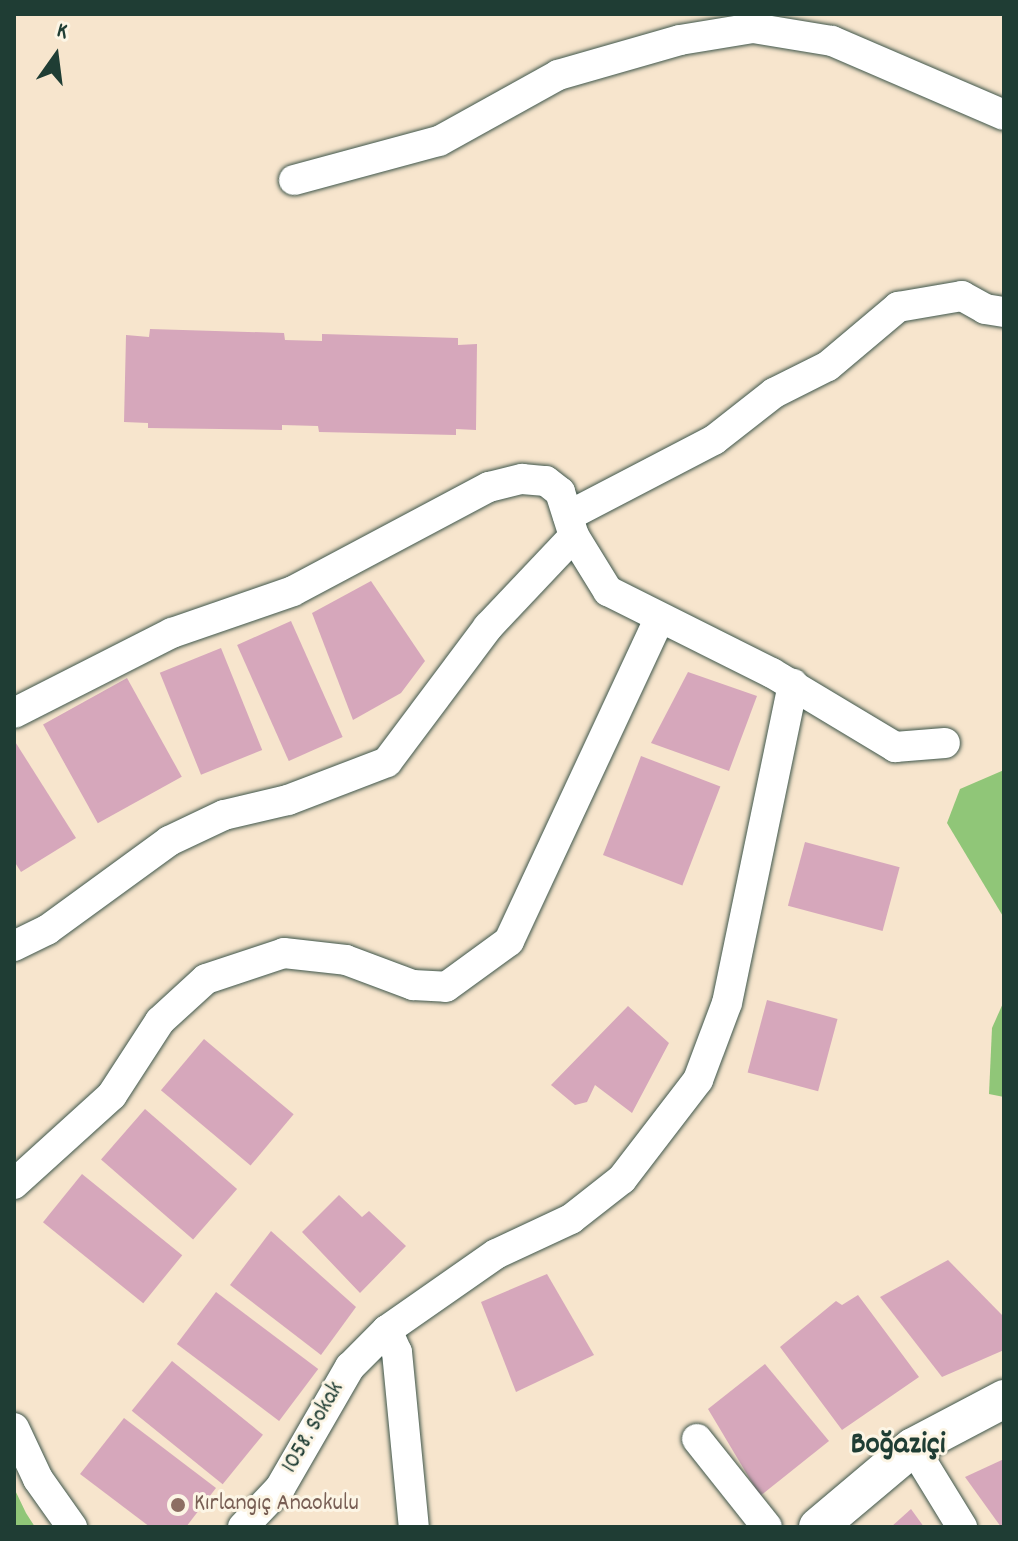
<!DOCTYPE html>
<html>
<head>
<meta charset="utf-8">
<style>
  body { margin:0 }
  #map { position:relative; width:1018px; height:1541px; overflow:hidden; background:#f7e5cd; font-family:Dekko,sans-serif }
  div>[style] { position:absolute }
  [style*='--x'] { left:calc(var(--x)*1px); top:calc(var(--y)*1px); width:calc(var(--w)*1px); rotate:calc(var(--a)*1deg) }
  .green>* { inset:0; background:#90c678 }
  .building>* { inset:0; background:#d6a7bb; transform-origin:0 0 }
  .roads { filter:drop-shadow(0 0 2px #3f564b) drop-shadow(0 0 2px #3f564b) }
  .minor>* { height:30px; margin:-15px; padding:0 15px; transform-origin:15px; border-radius:15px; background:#fff }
  .major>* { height:38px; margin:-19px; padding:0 19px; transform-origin:19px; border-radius:19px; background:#fff }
  .dots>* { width:22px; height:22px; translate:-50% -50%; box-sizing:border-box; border:4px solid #fcf5e5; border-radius:50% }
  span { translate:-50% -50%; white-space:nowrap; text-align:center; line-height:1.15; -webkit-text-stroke:6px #fcf5e5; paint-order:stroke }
  .street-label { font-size:24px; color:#1f3d34 }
  .education-label { font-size:24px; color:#785e54 }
  .left { translate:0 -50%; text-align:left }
  .district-label { font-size:32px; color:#1f3d34; font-weight:700 }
  .frame { position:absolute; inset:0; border:16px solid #1f3d34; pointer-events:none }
  .north { position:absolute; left:16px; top:16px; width:80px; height:80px; -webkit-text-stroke:6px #fcf5e5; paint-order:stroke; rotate:14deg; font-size:22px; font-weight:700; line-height:32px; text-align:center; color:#1f3d34 }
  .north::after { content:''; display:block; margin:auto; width:28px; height:36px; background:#1f3d34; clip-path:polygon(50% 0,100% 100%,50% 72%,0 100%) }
</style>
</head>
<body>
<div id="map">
  <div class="green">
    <i style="clip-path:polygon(1004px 770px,1004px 918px,947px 823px,960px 789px)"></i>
    <i style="clip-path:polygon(1004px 1001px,1004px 1097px,989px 1094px,992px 1028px)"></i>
    <i style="clip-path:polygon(14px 1488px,26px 1513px,35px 1527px,14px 1527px)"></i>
  </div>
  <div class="building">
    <i style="clip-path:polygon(150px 329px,284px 333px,285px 340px,322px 341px,322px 334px,458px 338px,458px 345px,477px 344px,476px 430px,456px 429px,456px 435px,319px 432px,318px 426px,282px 425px,282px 430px,148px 428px,148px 423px,124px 422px,126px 335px,149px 337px)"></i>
    <i style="clip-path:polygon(371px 581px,425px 661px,401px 693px,353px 720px,312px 613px)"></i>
    <i style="left:291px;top:621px;width:127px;height:59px;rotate:66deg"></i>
    <i style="left:221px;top:648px;width:110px;height:66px;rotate:68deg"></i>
    <i style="clip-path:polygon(688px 672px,757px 696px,729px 771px,651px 743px)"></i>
    <i style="left:127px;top:678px;width:113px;height:96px;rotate:61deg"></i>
    <i style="clip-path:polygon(14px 740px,76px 838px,21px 872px,14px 861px)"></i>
    <i style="left:641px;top:756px;width:85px;height:106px;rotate:21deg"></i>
    <i style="left:805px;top:842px;width:98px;height:66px;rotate:15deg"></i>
    <i style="left:767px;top:1000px;width:73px;height:75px;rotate:15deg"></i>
    <i style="clip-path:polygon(628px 1006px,669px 1043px,632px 1113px,595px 1085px,587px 1102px,575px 1105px,551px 1085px)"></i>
    <i style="left:204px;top:1039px;width:117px;height:67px;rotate:40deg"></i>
    <i style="left:145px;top:1109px;width:122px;height:67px;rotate:41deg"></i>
    <i style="left:82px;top:1174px;width:129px;height:62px;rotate:39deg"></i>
    <i style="clip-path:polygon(339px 1195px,362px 1217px,369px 1211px,406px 1246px,360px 1293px,302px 1232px)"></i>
    <i style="clip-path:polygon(271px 1231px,356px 1307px,321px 1355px,230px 1285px)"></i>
    <i style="clip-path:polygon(948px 1260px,1004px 1317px,1004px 1350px,942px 1377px,880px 1297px)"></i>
    <i style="clip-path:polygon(547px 1274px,594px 1355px,516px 1392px,481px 1302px)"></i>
    <i style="left:216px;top:1292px;width:128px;height:65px;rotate:37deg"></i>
    <i style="clip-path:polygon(858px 1295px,919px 1377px,842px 1430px,780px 1347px,836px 1301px,842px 1305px)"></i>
    <i style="left:172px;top:1361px;width:117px;height:64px;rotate:39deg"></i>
    <i style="clip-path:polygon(765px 1364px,829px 1441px,760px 1496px,708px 1409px)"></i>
    <i style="clip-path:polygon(124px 1418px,216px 1488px,186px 1527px,150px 1527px,80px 1474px)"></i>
    <i style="clip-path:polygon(1004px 1459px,1004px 1527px,1001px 1527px,965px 1477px)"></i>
    <i style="clip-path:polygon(911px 1509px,924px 1527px,891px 1527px)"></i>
  </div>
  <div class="roads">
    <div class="minor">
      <i style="--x:294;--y:180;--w:150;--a:-15.1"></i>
      <i style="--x:439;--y:141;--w:136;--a:-29"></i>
      <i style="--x:558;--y:75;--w:127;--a:-16"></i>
      <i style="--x:680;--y:40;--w:74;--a:-9.3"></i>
      <i style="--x:753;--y:28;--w:80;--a:9.3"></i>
      <i style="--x:832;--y:41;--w:187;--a:23.3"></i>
      <i style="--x:568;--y:516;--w:165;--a:-27.5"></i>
      <i style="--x:714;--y:440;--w:76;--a:-38.1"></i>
      <i style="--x:774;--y:393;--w:60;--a:-26.6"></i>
      <i style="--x:828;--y:366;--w:92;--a:-40.1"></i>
      <i style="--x:898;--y:307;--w:65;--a:-9.8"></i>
      <i style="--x:962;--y:296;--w:26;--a:29"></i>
      <i style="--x:985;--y:309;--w:19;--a:9"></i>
      <i style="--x:14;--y:713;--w:177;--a:-26.9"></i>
      <i style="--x:172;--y:633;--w:128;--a:-19.1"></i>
      <i style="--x:293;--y:591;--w:222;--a:-28"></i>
      <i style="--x:489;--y:487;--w:34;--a:-14"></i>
      <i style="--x:522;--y:479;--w:24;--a:5"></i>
      <i style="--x:546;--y:481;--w:18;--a:38"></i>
      <i style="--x:560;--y:492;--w:46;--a:72.3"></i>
      <i style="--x:574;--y:536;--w:65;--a:58.3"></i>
      <i style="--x:608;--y:591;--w:183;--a:26.6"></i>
      <i style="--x:772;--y:673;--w:144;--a:31"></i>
      <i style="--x:895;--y:747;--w:50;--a:-4.6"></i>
      <i style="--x:14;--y:946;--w:37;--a:-26"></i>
      <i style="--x:47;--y:930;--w:151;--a:-36.1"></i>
      <i style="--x:169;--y:841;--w:61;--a:-25.3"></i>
      <i style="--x:224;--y:815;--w:66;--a:-13.2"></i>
      <i style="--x:288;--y:800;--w:106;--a:-21"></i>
      <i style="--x:387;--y:762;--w:169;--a:-53.2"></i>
      <i style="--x:488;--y:627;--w:125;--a:-46.6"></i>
      <i style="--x:14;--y:1184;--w:132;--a:-42.2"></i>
      <i style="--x:112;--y:1095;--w:88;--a:-57"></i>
      <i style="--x:160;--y:1021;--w:62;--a:-42.4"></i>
      <i style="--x:206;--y:979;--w:82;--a:-18.4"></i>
      <i style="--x:284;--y:953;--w:62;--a:6.4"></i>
      <i style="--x:346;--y:960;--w:72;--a:20.5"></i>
      <i style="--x:413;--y:985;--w:33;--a:3"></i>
      <i style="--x:446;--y:987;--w:78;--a:-36.1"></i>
      <i style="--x:509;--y:941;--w:354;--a:-65"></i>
      <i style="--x:387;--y:1330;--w:24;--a:66"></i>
      <i style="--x:397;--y:1352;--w:176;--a:84.5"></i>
      <i style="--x:14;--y:1428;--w:56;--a:64.8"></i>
      <i style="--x:38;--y:1479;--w:59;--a:54.7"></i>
      <i style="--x:697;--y:1439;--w:112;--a:51.5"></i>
      <i style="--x:913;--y:1447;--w:94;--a:58.5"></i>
      <i style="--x:243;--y:1527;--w:54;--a:-46.5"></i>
      <i style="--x:280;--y:1488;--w:140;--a:-60"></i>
      <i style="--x:350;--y:1367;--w:52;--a:-45"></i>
      <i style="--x:387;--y:1330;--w:133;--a:-34.9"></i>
      <i style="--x:496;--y:1254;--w:83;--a:-25"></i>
      <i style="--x:571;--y:1219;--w:65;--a:-38.1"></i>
      <i style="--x:622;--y:1179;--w:125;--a:-52.5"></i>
      <i style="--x:698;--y:1080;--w:82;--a:-69.4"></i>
      <i style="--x:727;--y:1003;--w:326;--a:-78.3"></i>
    </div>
    <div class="major">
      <i style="--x:818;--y:1527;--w:124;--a:-40.1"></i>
      <i style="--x:913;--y:1447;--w:103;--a:-27.8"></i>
    </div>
  </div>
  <div class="dots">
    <i style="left:178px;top:1505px;background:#8d6e63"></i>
  </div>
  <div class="street-label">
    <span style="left:314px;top:1428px;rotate:-60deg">1058. Sokak</span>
  </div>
  <div class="education-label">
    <span class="left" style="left:194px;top:1505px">Kırlangıç Anaokulu</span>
  </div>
  <div class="district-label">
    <span style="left:898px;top:1446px">Boğaziçi</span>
  </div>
  <div class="frame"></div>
  <div class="north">K</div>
</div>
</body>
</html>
